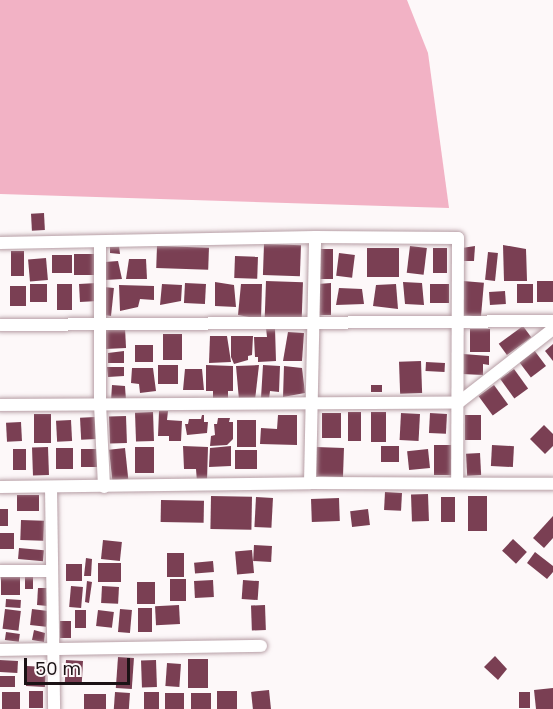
<!DOCTYPE html>
<html>
<head>
<meta charset="utf-8">
<style>
  body { margin:0 }
  #map { position:relative; width:553px; height:709px; overflow:hidden; background:#fdf8f9; font-family:Poppins,sans-serif }
  div>[style] { position:absolute }
  [style*='--x'] { left:calc(var(--x)*1px); top:calc(var(--y)*1px); width:calc(var(--w)*1px); rotate:calc(var(--a)*1deg) }
  .green>* { inset:0; background:#f2b2c5 }
  .building>* { inset:0; background:#7a3f53; transform-origin:0 0 }
  .roads { filter:drop-shadow(0 0 2px #b69ea5) drop-shadow(0 0 2px #b69ea5) }
  .minor>* { height:12px; margin:-6px; padding:0 6px; transform-origin:6px; border-radius:6px; background:#fff }
  span { translate:-50% -50%; white-space:nowrap; text-align:center; line-height:1.15; -webkit-text-stroke:6px #fdf8f9; paint-order:stroke }
  .scale { position:absolute; left:24px; top:658px; width:106px; height:27px; box-sizing:border-box; border:3px solid #1b1215; border-top:0; padding-left:8px; font-size:18px; line-height:21px; white-space:nowrap; color:#1b1215; -webkit-text-stroke:4px #fdf8f9; paint-order:stroke }
</style>
</head>
<body>
<div id="map">
  <div class="green">
    <i style="clip-path:polygon(0 0,407px 0,428px 53px,449px 208px,0 194px)"></i>
  </div>
  <div class="building">
    <i style="left:44px;top:213px;width:17px;height:13px;rotate:87deg"></i>
    <i style="left:264px;top:244px;width:37px;height:31px;rotate:2deg"></i>
    <i style="clip-path:polygon(503px 245px,526px 249px,527px 281px,504px 281px)"></i>
    <i style="clip-path:polygon(119px 246px,120px 254px,110px 253px,110px 247px)"></i>
    <i style="left:157px;top:246px;width:52px;height:22px;rotate:2deg"></i>
    <i style="left:410px;top:246px;width:17px;height:27px;rotate:7deg"></i>
    <i style="clip-path:polygon(475px 246px,474px 261px,462px 261px,462px 248px)"></i>
    <i style="left:399px;top:248px;width:29px;height:32px;rotate:90deg"></i>
    <i style="left:433px;top:248px;width:14px;height:25px"></i>
    <i style="left:318px;top:249px;width:15px;height:30px"></i>
    <i style="left:11px;top:251px;width:13px;height:25px"></i>
    <i style="left:488px;top:252px;width:10px;height:28px;rotate:6deg"></i>
    <i style="left:339px;top:253px;width:16px;height:23px;rotate:7deg"></i>
    <i style="left:74px;top:254px;width:21px;height:21px"></i>
    <i style="left:52px;top:255px;width:20px;height:18px"></i>
    <i style="left:235px;top:256px;width:23px;height:22px;rotate:2deg"></i>
    <i style="left:46px;top:258px;width:22px;height:18px;rotate:85deg"></i>
    <i style="clip-path:polygon(129px 259px,146px 259px,147px 279px,126px 279px)"></i>
    <i style="clip-path:polygon(118px 261px,122px 279px,105px 280px,105px 262px)"></i>
    <i style="left:266px;top:281px;width:37px;height:36px;rotate:2deg"></i>
    <i style="left:463px;top:281px;width:21px;height:34px;rotate:5deg"></i>
    <i style="left:537px;top:281px;width:16px;height:21px"></i>
    <i style="clip-path:polygon(215px 282px,234px 285px,236px 307px,215px 306px)"></i>
    <i style="clip-path:polygon(403px 282px,422px 283px,424px 305px,405px 304px)"></i>
    <i style="left:97px;top:283px;width:18px;height:18px;rotate:87deg"></i>
    <i style="left:185px;top:283px;width:21px;height:20px;rotate:3deg"></i>
    <i style="clip-path:polygon(331px 283px,331px 315px,316px 315px,318px 284px)"></i>
    <i style="left:30px;top:284px;width:17px;height:18px"></i>
    <i style="left:57px;top:284px;width:15px;height:26px"></i>
    <i style="clip-path:polygon(162px 284px,182px 285px,181px 301px,160px 305px)"></i>
    <i style="clip-path:polygon(241px 284px,262px 284px,261px 319px,238px 315px)"></i>
    <i style="clip-path:polygon(396px 284px,398px 309px,373px 306px,376px 285px)"></i>
    <i style="left:430px;top:284px;width:19px;height:19px"></i>
    <i style="left:517px;top:284px;width:16px;height:19px"></i>
    <i style="clip-path:polygon(119px 285px,154px 286px,154px 300px,140px 299px,138px 307px,120px 311px)"></i>
    <i style="left:10px;top:286px;width:16px;height:20px"></i>
    <i style="left:104px;top:287px;width:10px;height:28px;rotate:6deg"></i>
    <i style="clip-path:polygon(339px 288px,362px 289px,364px 304px,336px 305px)"></i>
    <i style="left:505px;top:291px;width:13px;height:16px;rotate:86deg"></i>
    <i style="left:523px;top:326px;width:14px;height:30px;rotate:54deg"></i>
    <i style="left:125px;top:328px;width:20px;height:21px;rotate:87deg"></i>
    <i style="clip-path:polygon(266px 328px,275px 328px,276px 361px,258px 362px,258px 357px,255px 357px,254px 337px,267px 337px)"></i>
    <i style="left:490px;top:329px;width:23px;height:20px;rotate:90deg"></i>
    <i style="clip-path:polygon(288px 332px,304px 333px,302px 361px,283px 361px)"></i>
    <i style="left:163px;top:334px;width:19px;height:26px"></i>
    <i style="clip-path:polygon(210px 336px,227px 336px,231px 362px,209px 363px)"></i>
    <i style="clip-path:polygon(231px 336px,253px 336px,252px 355px,248px 356px,248px 360px,234px 364px,231px 357px)"></i>
    <i style="clip-path:polygon(553px 344px,553px 361px,545px 351px)"></i>
    <i style="left:135px;top:345px;width:18px;height:17px"></i>
    <i style="left:534px;top:350px;width:20px;height:19px;rotate:53deg"></i>
    <i style="clip-path:polygon(124px 351px,124px 363px,108px 363px,108px 353px)"></i>
    <i style="clip-path:polygon(463px 354px,489px 356px,489px 365px,483px 364px,483px 375px,462px 374px)"></i>
    <i style="left:421px;top:361px;width:32px;height:22px;rotate:88deg"></i>
    <i style="left:426px;top:362px;width:19px;height:9px;rotate:3deg"></i>
    <i style="left:158px;top:365px;width:20px;height:19px"></i>
    <i style="clip-path:polygon(206px 365px,233px 366px,233px 391px,228px 391px,228px 398px,213px 398px,213px 391px,206px 391px)"></i>
    <i style="clip-path:polygon(259px 365px,255px 400px,239px 400px,236px 366px)"></i>
    <i style="clip-path:polygon(263px 365px,280px 366px,279px 392px,270px 391px,269px 399px,261px 398px)"></i>
    <i style="clip-path:polygon(284px 366px,302px 368px,305px 393px,283px 397px)"></i>
    <i style="clip-path:polygon(107px 367px,124px 367px,124px 376px,108px 377px)"></i>
    <i style="clip-path:polygon(132px 368px,153px 368px,156px 391px,140px 393px,139px 384px,131px 383px)"></i>
    <i style="clip-path:polygon(185px 369px,202px 369px,204px 390px,183px 390px)"></i>
    <i style="left:514px;top:369px;width:24px;height:17px;rotate:54deg"></i>
    <i style="clip-path:polygon(112px 385px,125px 386px,126px 401px,111px 401px)"></i>
    <i style="left:371px;top:385px;width:11px;height:7px"></i>
    <i style="left:494px;top:385px;width:24px;height:19px;rotate:54deg"></i>
    <i style="clip-path:polygon(159px 411px,168px 411px,167px 420px,182px 421px,181px 441px,169px 441px,169px 436px,158px 436px)"></i>
    <i style="left:153px;top:412px;width:29px;height:18px;rotate:88deg"></i>
    <i style="left:348px;top:412px;width:13px;height:29px"></i>
    <i style="left:371px;top:412px;width:15px;height:30px"></i>
    <i style="left:322px;top:413px;width:19px;height:25px"></i>
    <i style="left:401px;top:413px;width:19px;height:27px;rotate:3deg"></i>
    <i style="left:430px;top:413px;width:17px;height:20px;rotate:3deg"></i>
    <i style="left:34px;top:414px;width:17px;height:29px"></i>
    <i style="clip-path:polygon(202px 415px,204px 415px,204px 422px,208px 422px,207px 433px,187px 435px,185px 424px,188px 424px,189px 419px,201px 419px)"></i>
    <i style="clip-path:polygon(278px 415px,297px 415px,297px 445px,260px 444px,261px 428px,277px 429px)"></i>
    <i style="left:465px;top:415px;width:16px;height:25px"></i>
    <i style="left:126px;top:416px;width:27px;height:17px;rotate:88deg"></i>
    <i style="left:95px;top:417px;width:22px;height:15px;rotate:87deg"></i>
    <i style="clip-path:polygon(218px 418px,230px 418px,229px 422px,233px 422px,233px 439px,227px 445px,210px 446px,211px 436px,215px 435px,214px 424px,217px 424px)"></i>
    <i style="left:71px;top:420px;width:21px;height:15px;rotate:87deg"></i>
    <i style="left:256px;top:420px;width:27px;height:19px;rotate:90deg"></i>
    <i style="left:21px;top:422px;width:19px;height:15px;rotate:87deg"></i>
    <i style="clip-path:polygon(544px 425px,553px 434px,553px 446px,545px 454px,530px 439px)"></i>
    <i style="left:434px;top:445px;width:18px;height:30px"></i>
    <i style="left:492px;top:445px;width:22px;height:21px;rotate:3deg"></i>
    <i style="clip-path:polygon(183px 446px,208px 447px,207px 481px,197px 482px,196px 469px,184px 469px)"></i>
    <i style="clip-path:polygon(231px 446px,231px 466px,209px 467px,210px 448px)"></i>
    <i style="left:381px;top:446px;width:18px;height:16px"></i>
    <i style="left:48px;top:447px;width:28px;height:16px;rotate:88deg"></i>
    <i style="left:135px;top:447px;width:19px;height:26px"></i>
    <i style="left:316px;top:447px;width:28px;height:29px;rotate:2deg"></i>
    <i style="left:56px;top:448px;width:17px;height:21px"></i>
    <i style="left:125px;top:448px;width:31px;height:16px;rotate:84deg"></i>
    <i style="left:13px;top:449px;width:13px;height:21px"></i>
    <i style="left:81px;top:449px;width:17px;height:18px"></i>
    <i style="left:428px;top:449px;width:19px;height:21px;rotate:84deg"></i>
    <i style="left:235px;top:450px;width:22px;height:19px"></i>
    <i style="left:480px;top:453px;width:22px;height:14px;rotate:87deg"></i>
    <i style="left:385px;top:492px;width:17px;height:18px;rotate:3deg"></i>
    <i style="left:428px;top:494px;width:27px;height:17px;rotate:88deg"></i>
    <i style="left:17px;top:495px;width:22px;height:16px"></i>
    <i style="left:211px;top:496px;width:41px;height:33px;rotate:1deg"></i>
    <i style="left:468px;top:496px;width:19px;height:35px"></i>
    <i style="left:256px;top:497px;width:17px;height:30px;rotate:3deg"></i>
    <i style="left:441px;top:497px;width:14px;height:25px"></i>
    <i style="left:339px;top:498px;width:23px;height:28px;rotate:88deg"></i>
    <i style="left:161px;top:500px;width:43px;height:22px;rotate:1deg"></i>
    <i style="left:0;top:509px;width:8px;height:17px"></i>
    <i style="left:368px;top:509px;width:16px;height:18px;rotate:83deg"></i>
    <i style="clip-path:polygon(553px 516px,553px 538px,544px 548px,533px 538px)"></i>
    <i style="left:21px;top:520px;width:23px;height:20px;rotate:2deg"></i>
    <i style="left:0;top:533px;width:14px;height:16px"></i>
    <i style="left:513px;top:539px;width:19px;height:16px;rotate:43deg"></i>
    <i style="left:103px;top:540px;width:19px;height:19px;rotate:6deg"></i>
    <i style="left:254px;top:545px;width:18px;height:16px;rotate:3deg"></i>
    <i style="left:19px;top:548px;width:25px;height:11px;rotate:5deg"></i>
    <i style="left:252px;top:550px;width:23px;height:17px;rotate:85deg"></i>
    <i style="clip-path:polygon(535px 552px,553px 566px,553px 572px,547px 579px,527px 563px)"></i>
    <i style="left:167px;top:553px;width:17px;height:24px"></i>
    <i style="clip-path:polygon(86px 558px,92px 559px,91px 576px,84px 576px)"></i>
    <i style="left:213px;top:561px;width:11px;height:19px;rotate:85deg"></i>
    <i style="left:98px;top:563px;width:23px;height:19px"></i>
    <i style="left:66px;top:564px;width:16px;height:17px"></i>
    <i style="left:1px;top:577px;width:19px;height:18px"></i>
    <i style="left:25px;top:577px;width:8px;height:12px"></i>
    <i style="left:170px;top:579px;width:16px;height:22px"></i>
    <i style="left:213px;top:580px;width:17px;height:19px;rotate:87deg"></i>
    <i style="left:243px;top:580px;width:16px;height:19px;rotate:4deg"></i>
    <i style="clip-path:polygon(87px 581px,92px 582px,89px 603px,85px 602px)"></i>
    <i style="left:137px;top:582px;width:18px;height:22px"></i>
    <i style="left:71px;top:586px;width:12px;height:21px;rotate:5deg"></i>
    <i style="left:102px;top:586px;width:17px;height:17px;rotate:3deg"></i>
    <i style="clip-path:polygon(38px 588px,48px 588px,48px 606px,37px 605px)"></i>
    <i style="left:6px;top:599px;width:15px;height:8px;rotate:4deg"></i>
    <i style="left:179px;top:605px;width:19px;height:24px;rotate:87deg"></i>
    <i style="left:265px;top:605px;width:25px;height:14px;rotate:88deg"></i>
    <i style="left:138px;top:608px;width:14px;height:24px"></i>
    <i style="left:5px;top:609px;width:16px;height:20px;rotate:7deg"></i>
    <i style="left:32px;top:609px;width:16px;height:16px;rotate:7deg"></i>
    <i style="left:120px;top:609px;width:12px;height:23px;rotate:5deg"></i>
    <i style="left:75px;top:610px;width:11px;height:18px"></i>
    <i style="left:98px;top:610px;width:16px;height:16px;rotate:7deg"></i>
    <i style="left:60px;top:621px;width:11px;height:17px"></i>
    <i style="clip-path:polygon(34px 630px,45px 633px,44px 642px,32px 640px)"></i>
    <i style="left:6px;top:632px;width:14px;height:8px;rotate:8deg"></i>
    <i style="clip-path:polygon(495px 656px,507px 669px,498px 680px,484px 667px)"></i>
    <i style="left:118px;top:657px;width:16px;height:31px;rotate:4deg"></i>
    <i style="left:188px;top:659px;width:20px;height:29px"></i>
    <i style="left:0;top:660px;width:18px;height:12px;rotate:3deg"></i>
    <i style="left:66px;top:660px;width:17px;height:23px;rotate:3deg"></i>
    <i style="left:156px;top:660px;width:27px;height:15px;rotate:88deg"></i>
    <i style="left:167px;top:663px;width:14px;height:23px;rotate:4deg"></i>
    <i style="left:27px;top:666px;width:19px;height:20px;rotate:3deg"></i>
    <i style="left:0;top:676px;width:15px;height:11px"></i>
    <i style="clip-path:polygon(553px 688px,553px 709px,536px 709px,534px 690px)"></i>
    <i style="left:269px;top:690px;width:19px;height:18px;rotate:84deg"></i>
    <i style="left:43px;top:691px;width:17px;height:14px;rotate:90deg"></i>
    <i style="left:217px;top:691px;width:20px;height:18px"></i>
    <i style="left:2px;top:692px;width:18px;height:17px"></i>
    <i style="left:115px;top:692px;width:15px;height:17px;rotate:4deg"></i>
    <i style="left:144px;top:692px;width:15px;height:17px"></i>
    <i style="left:519px;top:692px;width:11px;height:16px"></i>
    <i style="left:165px;top:693px;width:19px;height:16px"></i>
    <i style="left:191px;top:693px;width:20px;height:16px"></i>
    <i style="left:84px;top:694px;width:22px;height:15px"></i>
  </div>
  <div class="roads">
    <div class="minor">
      <i style="--x:100;--y:242;--w:162;--a:90"></i>
      <i style="--x:100;--y:404;--w:83;--a:87.2"></i>
      <i style="--x:0;--y:243;--w:315;--a:-1.1"></i>
      <i style="--x:315;--y:237;--w:143;--a:0.4"></i>
      <i style="--x:458;--y:238;--w:245;--a:90.2"></i>
      <i style="--x:0;--y:325;--w:553;--a:-0.41"></i>
      <i style="--x:0;--y:405;--w:458;--a:-0.3"></i>
      <i style="--x:458;--y:403;--w:120;--a:-37.9"></i>
      <i style="--x:310;--y:483;--w:246;--a:-88.8"></i>
      <i style="--x:0;--y:487;--w:310;--a:-0.7"></i>
      <i style="--x:310;--y:483;--w:243;--a:0.2"></i>
      <i style="--x:51;--y:487;--w:222;--a:89.2"></i>
      <i style="--x:0;--y:571;--w:52;--a:0"></i>
      <i style="--x:0;--y:650;--w:261;--a:-0.9"></i>
    </div>
  </div>
  <div class="scale">50 m</div>
</div>
</body>
</html>
